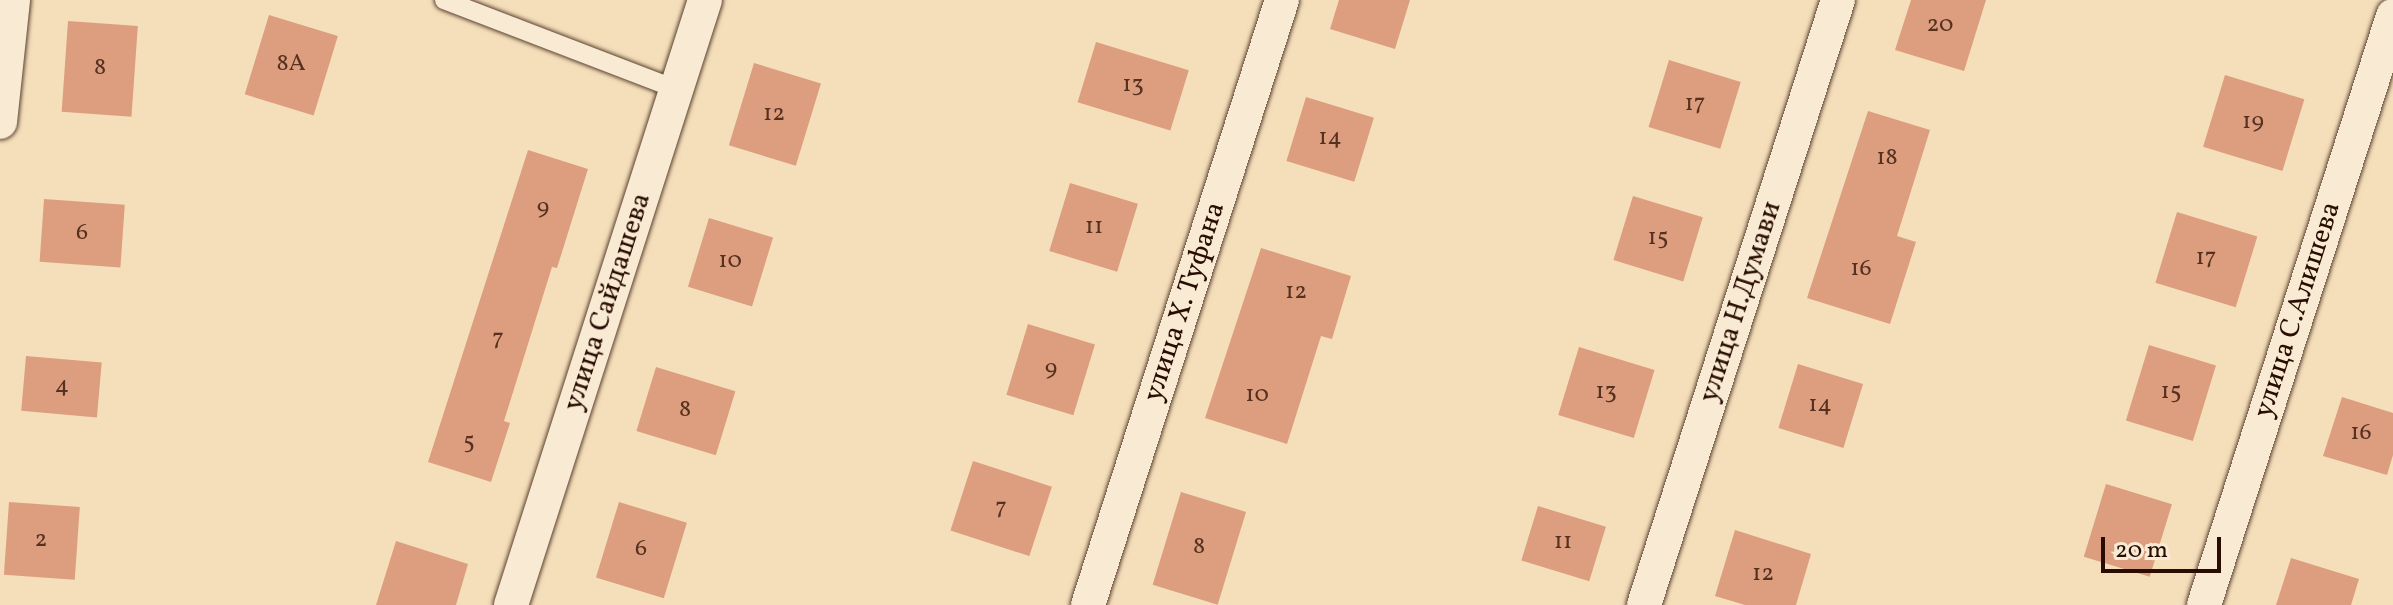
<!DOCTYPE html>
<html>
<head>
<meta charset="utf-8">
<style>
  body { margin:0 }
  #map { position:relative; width:2393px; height:605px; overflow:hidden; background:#f5dfbb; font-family:Vollkorn,serif }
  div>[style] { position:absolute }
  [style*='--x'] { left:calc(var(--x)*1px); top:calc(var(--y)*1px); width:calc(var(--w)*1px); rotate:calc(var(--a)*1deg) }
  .building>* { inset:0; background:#dc9e7e; transform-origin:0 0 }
  .roads { filter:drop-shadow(0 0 2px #5c4230) drop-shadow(0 0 2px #5c4230) }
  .service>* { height:18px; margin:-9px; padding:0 9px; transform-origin:9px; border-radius:9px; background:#f8ead3 }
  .minor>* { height:34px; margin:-17px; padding:0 17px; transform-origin:17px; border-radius:17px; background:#f8ead3 }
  span { translate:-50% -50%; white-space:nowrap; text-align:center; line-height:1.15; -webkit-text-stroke:6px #f8ead3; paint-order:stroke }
  .number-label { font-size:24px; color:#563120 }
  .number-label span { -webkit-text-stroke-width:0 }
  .street-label { font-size:28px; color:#290d01 }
  .scale { position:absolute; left:2101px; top:537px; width:120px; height:36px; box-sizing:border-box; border:4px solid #290d01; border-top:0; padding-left:10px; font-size:24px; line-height:28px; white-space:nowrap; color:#290d01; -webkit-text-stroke:6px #f8ead3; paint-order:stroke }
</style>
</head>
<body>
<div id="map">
  <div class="building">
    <i style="clip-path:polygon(1339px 0,1410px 0,1395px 49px,1330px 29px)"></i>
    <i style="clip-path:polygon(1911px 0,1986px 0,1964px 71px,1895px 50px)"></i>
    <i style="left:269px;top:15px;width:72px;height:83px;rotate:17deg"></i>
    <i style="left:68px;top:21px;width:70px;height:91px;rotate:4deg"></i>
    <i style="left:1096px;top:42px;width:97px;height:63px;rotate:17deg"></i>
    <i style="left:1669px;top:60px;width:75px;height:70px;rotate:17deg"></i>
    <i style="left:754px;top:63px;width:70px;height:86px;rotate:17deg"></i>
    <i style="left:2225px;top:75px;width:83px;height:75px;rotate:17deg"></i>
    <i style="left:1306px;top:97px;width:71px;height:67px;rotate:17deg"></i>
    <i style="clip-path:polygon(1868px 111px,1930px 130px,1897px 236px,1916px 242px,1890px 324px,1807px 298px)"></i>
    <i style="clip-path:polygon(528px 150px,588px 169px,557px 268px,552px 267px,504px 421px,510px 423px,491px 482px,428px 462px)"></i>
    <i style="left:1070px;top:183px;width:71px;height:71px;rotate:17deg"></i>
    <i style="left:1633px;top:196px;width:73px;height:67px;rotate:17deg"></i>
    <i style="left:44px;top:199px;width:81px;height:63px;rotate:4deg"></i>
    <i style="left:2177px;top:212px;width:84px;height:74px;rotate:17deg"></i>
    <i style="left:709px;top:218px;width:67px;height:72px;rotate:17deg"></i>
    <i style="clip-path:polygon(1261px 248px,1351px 276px,1332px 339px,1321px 336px,1287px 444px,1205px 418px)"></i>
    <i style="left:1028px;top:324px;width:70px;height:74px;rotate:17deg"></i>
    <i style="left:2149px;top:345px;width:70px;height:79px;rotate:17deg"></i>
    <i style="left:1579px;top:347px;width:79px;height:71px;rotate:17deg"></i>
    <i style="left:26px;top:356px;width:76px;height:55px;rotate:5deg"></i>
    <i style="left:1798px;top:364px;width:68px;height:67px;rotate:17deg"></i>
    <i style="left:656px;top:367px;width:83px;height:67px;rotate:17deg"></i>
    <i style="clip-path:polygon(2342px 397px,2393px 413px,2393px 455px,2387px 475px,2323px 456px)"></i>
    <i style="left:973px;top:461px;width:83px;height:73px;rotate:18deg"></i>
    <i style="left:2106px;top:484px;width:69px;height:76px;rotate:17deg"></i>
    <i style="left:1181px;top:492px;width:68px;height:97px;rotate:17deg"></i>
    <i style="left:9px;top:502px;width:71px;height:73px;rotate:4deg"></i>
    <i style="left:619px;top:502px;width:71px;height:79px;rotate:17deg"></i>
    <i style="left:1538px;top:506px;width:71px;height:57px;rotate:17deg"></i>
    <i style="clip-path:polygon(1735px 530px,1811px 554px,1796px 605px,1745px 605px,1715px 596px)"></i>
    <i style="clip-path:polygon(396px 541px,468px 564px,456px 605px,376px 605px)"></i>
    <i style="clip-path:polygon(2291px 558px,2359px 579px,2351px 605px,2276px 605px)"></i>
  </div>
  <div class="roads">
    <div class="service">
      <i style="--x:444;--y:0;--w:248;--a:21"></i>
    </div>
    <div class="minor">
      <i style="--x:0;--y:122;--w:123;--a:-83.9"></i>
      <i style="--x:511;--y:605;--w:635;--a:-72.22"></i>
      <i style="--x:1088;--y:605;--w:635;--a:-72.22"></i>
      <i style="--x:1644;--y:605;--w:635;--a:-72.22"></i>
      <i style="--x:2204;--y:605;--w:619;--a:-72.21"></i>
    </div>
  </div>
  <div class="number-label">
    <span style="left:1940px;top:26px">20</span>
    <span style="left:291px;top:65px">8А</span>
    <span style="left:100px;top:69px">8</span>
    <span style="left:1133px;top:86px">13</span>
    <span style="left:1695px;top:105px">17</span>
    <span style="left:774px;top:115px">12</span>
    <span style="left:2253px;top:123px">19</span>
    <span style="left:1330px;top:139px">14</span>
    <span style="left:1887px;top:159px">18</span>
    <span style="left:543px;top:209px">9</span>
    <span style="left:1094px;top:228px">11</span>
    <span style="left:82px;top:234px">6</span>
    <span style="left:1658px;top:239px">15</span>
    <span style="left:2206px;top:259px">17</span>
    <span style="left:730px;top:262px">10</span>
    <span style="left:1861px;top:270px">16</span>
    <span style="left:1296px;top:293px">12</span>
    <span style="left:498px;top:340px">7</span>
    <span style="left:1051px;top:370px">9</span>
    <span style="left:62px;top:387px">4</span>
    <span style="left:1606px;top:393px">13</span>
    <span style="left:2171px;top:393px">15</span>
    <span style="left:1257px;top:396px">10</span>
    <span style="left:1820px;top:406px">14</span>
    <span style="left:685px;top:411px">8</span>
    <span style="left:2361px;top:434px">16</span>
    <span style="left:469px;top:443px">5</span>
    <span style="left:1001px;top:509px">7</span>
    <span style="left:41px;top:541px">2</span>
    <span style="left:1563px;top:543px">11</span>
    <span style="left:1199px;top:548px">8</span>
    <span style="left:641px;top:550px">6</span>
    <span style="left:1763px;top:575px">12</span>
  </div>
  <div class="street-label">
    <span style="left:608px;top:302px;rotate:-72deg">улица Сайдашева</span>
    <span style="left:1185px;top:302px;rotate:-72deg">улица Х. Туфана</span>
    <span style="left:1741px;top:302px;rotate:-72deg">улица Н.Думави</span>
    <span style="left:2298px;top:310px;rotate:-72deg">улица С.Алишева</span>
  </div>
  <div class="scale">20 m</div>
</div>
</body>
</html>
